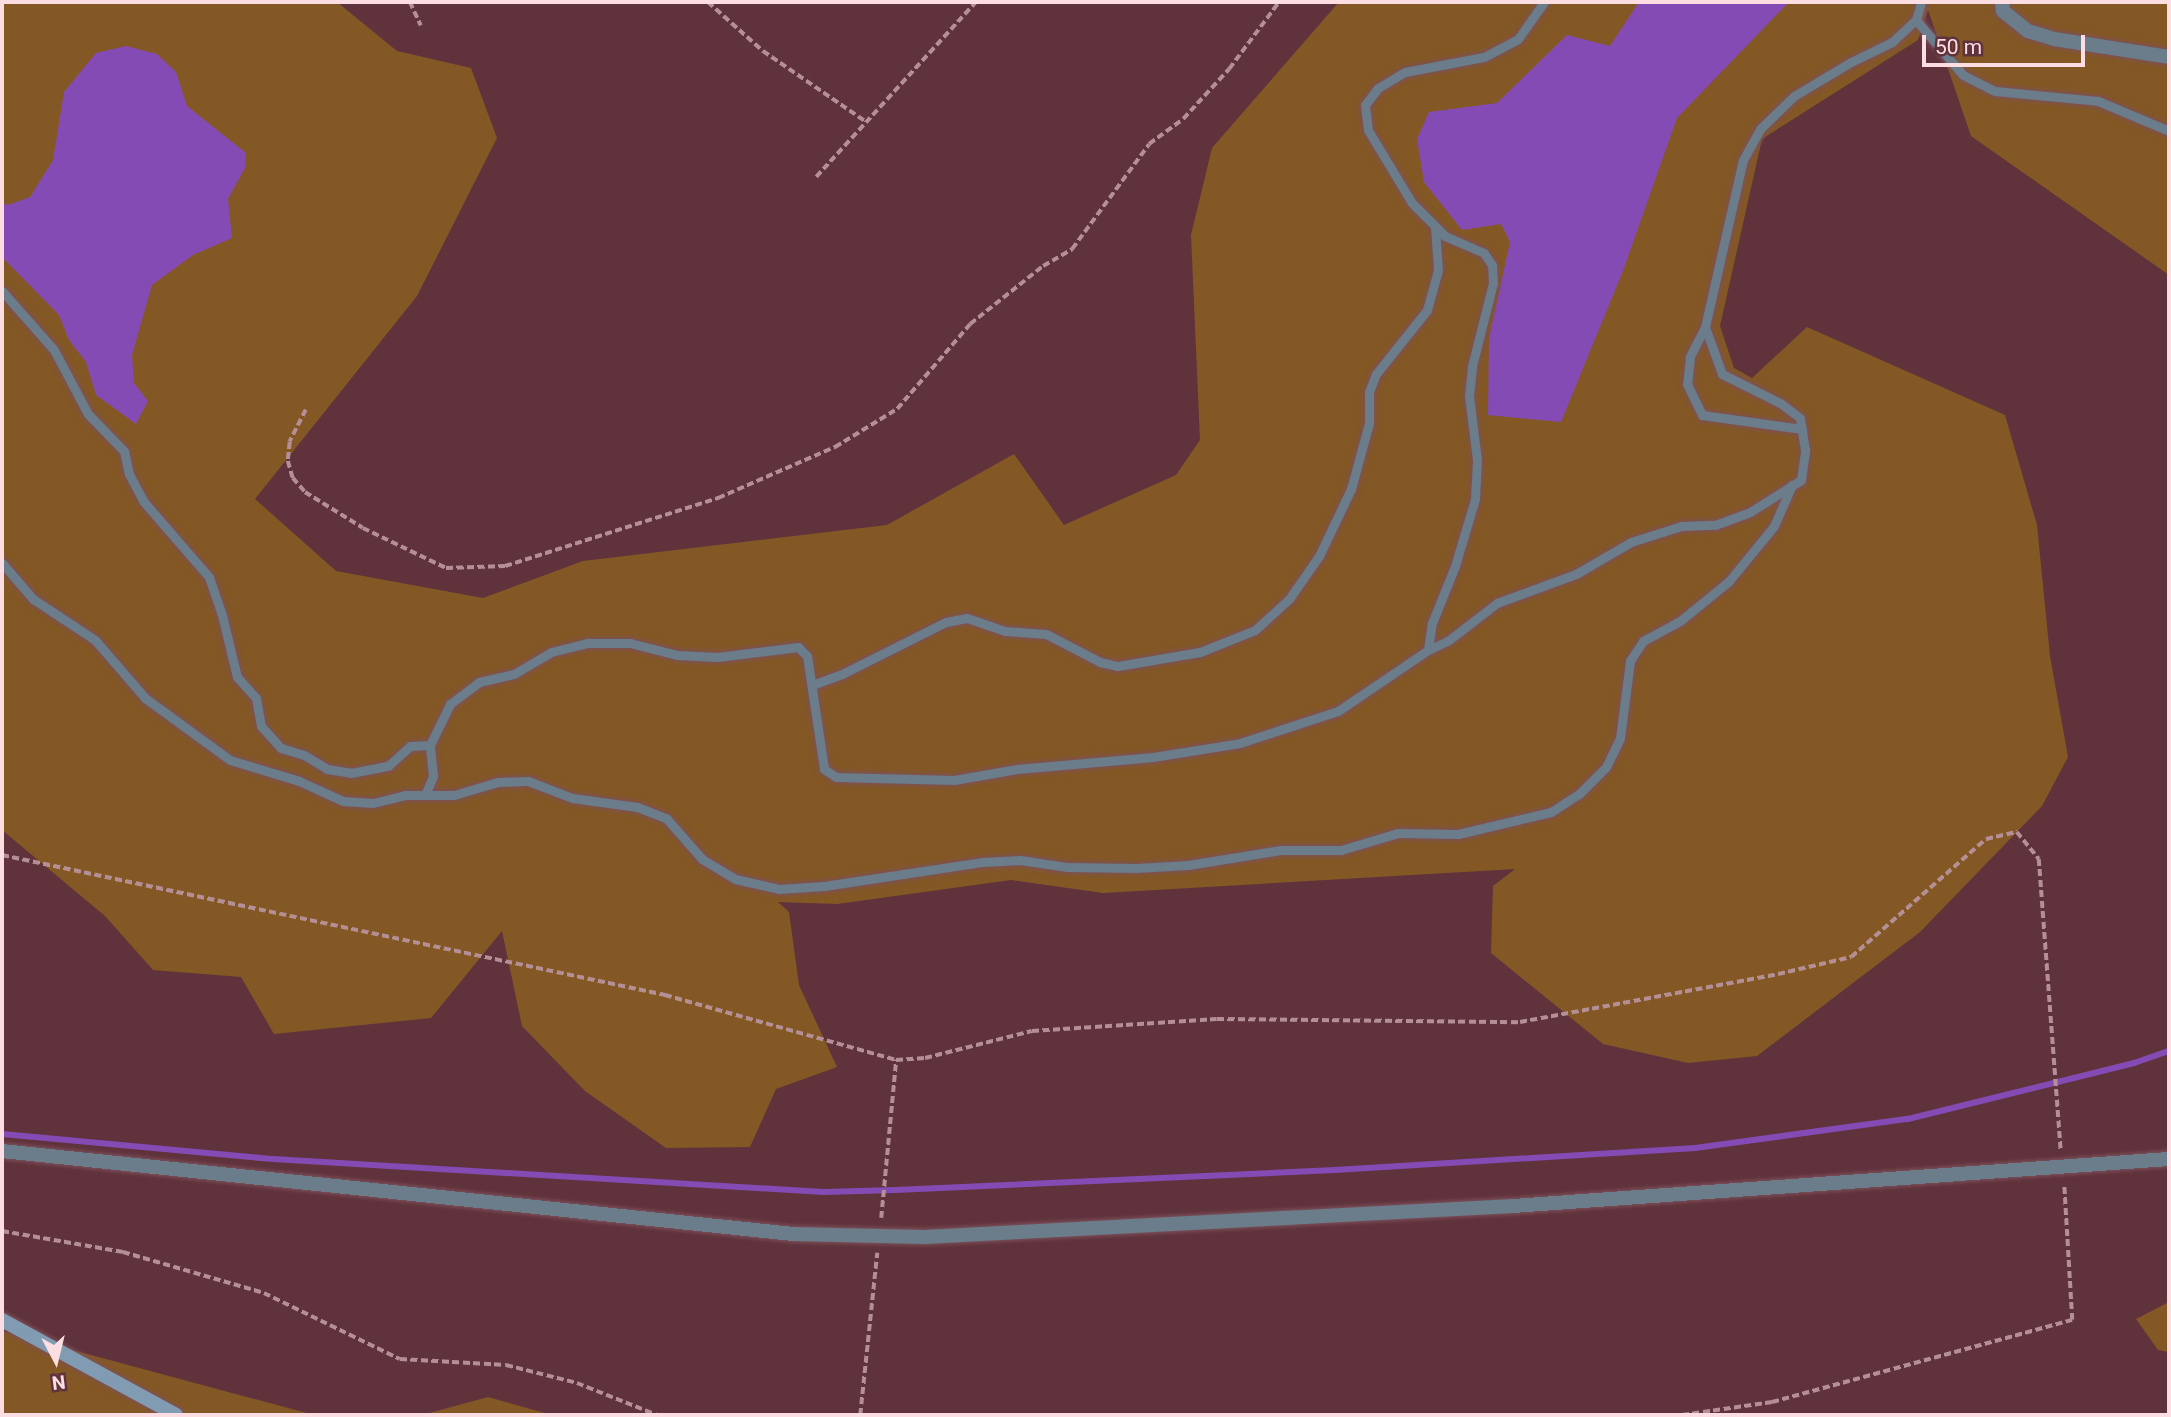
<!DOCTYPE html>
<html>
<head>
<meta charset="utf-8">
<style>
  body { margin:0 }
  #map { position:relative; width:2171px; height:1417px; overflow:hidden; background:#60323c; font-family:Roboto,sans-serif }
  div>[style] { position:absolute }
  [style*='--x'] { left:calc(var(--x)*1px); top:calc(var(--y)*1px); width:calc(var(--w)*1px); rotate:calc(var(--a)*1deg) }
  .green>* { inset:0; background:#845825 }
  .water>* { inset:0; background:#854bb4 }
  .stream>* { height:6px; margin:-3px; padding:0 3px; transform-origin:3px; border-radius:3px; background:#854bb4 }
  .path>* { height:3.5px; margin-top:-1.75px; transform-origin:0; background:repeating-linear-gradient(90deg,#b48f96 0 7px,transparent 0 10.5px) }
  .roads { filter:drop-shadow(0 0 2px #7c515a) drop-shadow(0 0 2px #7c515a) }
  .lane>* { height:9px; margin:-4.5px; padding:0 4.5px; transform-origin:4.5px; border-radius:4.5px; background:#6b7c8b }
  .street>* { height:14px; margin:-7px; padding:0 7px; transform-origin:7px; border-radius:7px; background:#6b7c8b }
  .secondary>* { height:14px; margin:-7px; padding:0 7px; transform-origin:7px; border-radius:7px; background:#819bb3 }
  span { translate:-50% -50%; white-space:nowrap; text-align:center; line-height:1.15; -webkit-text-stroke:7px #60323c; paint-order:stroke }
  .frame { position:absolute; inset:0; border:4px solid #fbdde2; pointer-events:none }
  .north { position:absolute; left:21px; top:1326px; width:70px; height:70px; -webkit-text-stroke:5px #60323c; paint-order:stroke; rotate:173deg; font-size:19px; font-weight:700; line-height:28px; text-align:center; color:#fbdde2 }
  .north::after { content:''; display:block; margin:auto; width:24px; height:32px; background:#fbdde2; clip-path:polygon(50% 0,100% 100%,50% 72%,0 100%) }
  .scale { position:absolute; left:1922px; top:35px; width:163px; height:32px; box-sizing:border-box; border:4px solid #fbdde2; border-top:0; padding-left:9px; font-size:21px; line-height:24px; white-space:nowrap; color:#fbdde2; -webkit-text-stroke:5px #60323c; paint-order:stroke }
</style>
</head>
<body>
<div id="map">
  <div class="green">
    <i style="clip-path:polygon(2px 2px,337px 2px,397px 51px,471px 68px,497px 138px,417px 296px,255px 499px,336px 571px,483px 598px,583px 561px,887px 525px,1014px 454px,1064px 525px,1176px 475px,1200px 440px,1191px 235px,1212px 148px,1339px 2px,2169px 2px,2169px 275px,1971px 136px,1928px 10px,1918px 40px,1762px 139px,1720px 326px,1734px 368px,1752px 378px,1807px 327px,2005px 415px,2037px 525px,2050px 656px,2068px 757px,2042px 806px,1920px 932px,1757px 1056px,1688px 1063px,1603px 1044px,1491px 953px,1493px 886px,1515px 869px,1103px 893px,1011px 880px,837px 904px,778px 902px,789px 912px,799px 985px,837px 1067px,776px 1089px,750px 1147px,666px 1148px,585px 1091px,522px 1026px,502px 931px,431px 1018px,274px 1034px,241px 977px,153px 970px,105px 916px,2px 830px)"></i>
    <i style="clip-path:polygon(2169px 1302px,2169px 1352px,2158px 1350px,2136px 1319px)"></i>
    <i style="clip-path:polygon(2px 1331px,314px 1415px,2px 1415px)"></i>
    <i style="clip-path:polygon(488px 1397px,552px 1415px,422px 1415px)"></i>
  </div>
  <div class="water">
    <i style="clip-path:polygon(1639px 2px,1789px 2px,1677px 118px,1623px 271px,1561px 422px,1488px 415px,1489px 338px,1510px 242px,1501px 224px,1462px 230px,1424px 182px,1417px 139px,1429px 112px,1497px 103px,1567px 35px,1610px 46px)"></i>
    <i style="clip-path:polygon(126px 46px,157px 54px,176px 72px,187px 106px,246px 153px,245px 168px,228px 199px,232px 238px,193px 255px,152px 285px,132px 355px,134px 383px,148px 401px,136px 424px,96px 395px,86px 362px,69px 340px,59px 315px,2px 257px,2px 203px,8px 205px,30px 197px,53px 160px,64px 92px,96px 53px)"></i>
  </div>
  <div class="stream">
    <i style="--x:2;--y:1134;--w:272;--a:5.3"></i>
    <i style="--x:273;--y:1159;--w:552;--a:3.43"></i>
    <i style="--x:824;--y:1192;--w:71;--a:-1.6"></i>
    <i style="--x:895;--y:1190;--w:440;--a:-2.6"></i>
    <i style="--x:1335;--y:1170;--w:361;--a:-3.5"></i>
    <i style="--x:1695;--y:1148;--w:215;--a:-7.8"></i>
    <i style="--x:1908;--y:1119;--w:233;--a:-13.9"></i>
    <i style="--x:2134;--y:1063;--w:37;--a:-19"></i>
  </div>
  <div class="path">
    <i style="--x:410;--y:2;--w:26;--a:65"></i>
    <i style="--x:708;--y:2;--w:74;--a:41.7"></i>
    <i style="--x:763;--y:51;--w:124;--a:34.5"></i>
    <i style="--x:816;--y:177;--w:237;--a:-47.6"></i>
    <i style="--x:306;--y:410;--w:36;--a:117"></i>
    <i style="--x:290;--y:442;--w:19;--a:96"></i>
    <i style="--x:288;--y:461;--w:18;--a:74"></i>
    <i style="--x:293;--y:478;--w:18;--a:49"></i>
    <i style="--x:305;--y:492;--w:68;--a:31.8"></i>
    <i style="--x:363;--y:528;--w:92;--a:25.7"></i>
    <i style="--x:446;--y:568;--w:59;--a:-1.9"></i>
    <i style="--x:505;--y:566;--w:224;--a:-17.7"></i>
    <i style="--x:718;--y:498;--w:128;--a:-23.6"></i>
    <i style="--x:835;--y:447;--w:73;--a:-31.5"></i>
    <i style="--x:897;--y:409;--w:112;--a:-49.3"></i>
    <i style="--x:970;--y:324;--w:93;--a:-38.5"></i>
    <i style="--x:1043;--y:266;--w:34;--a:-30"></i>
    <i style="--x:1072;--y:249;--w:130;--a:-53.7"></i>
    <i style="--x:1149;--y:144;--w:42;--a:-36.3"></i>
    <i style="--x:1183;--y:119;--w:68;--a:-47.4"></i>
    <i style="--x:1229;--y:69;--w:84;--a:-53.3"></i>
    <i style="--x:2;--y:855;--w:678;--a:11.92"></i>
    <i style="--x:665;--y:995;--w:240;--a:15.7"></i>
    <i style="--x:896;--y:1060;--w:29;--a:-4"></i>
    <i style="--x:925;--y:1058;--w:110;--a:-14.2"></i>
    <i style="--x:1032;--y:1031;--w:185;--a:-3.7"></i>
    <i style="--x:1217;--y:1019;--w:303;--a:0.6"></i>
    <i style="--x:1520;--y:1022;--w:262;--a:-10.5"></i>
    <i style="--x:1778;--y:974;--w:75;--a:-13.1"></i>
    <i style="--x:1851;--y:957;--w:179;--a:-41.2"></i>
    <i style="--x:1986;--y:839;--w:32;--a:-13"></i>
    <i style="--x:2017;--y:832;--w:35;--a:51"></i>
    <i style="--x:2039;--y:859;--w:291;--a:85.7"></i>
    <i style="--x:881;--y:1218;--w:159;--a:-84.6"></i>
    <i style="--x:2;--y:1231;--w:123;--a:9.8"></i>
    <i style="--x:123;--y:1252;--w:147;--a:16.2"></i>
    <i style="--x:264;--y:1293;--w:151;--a:25.9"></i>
    <i style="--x:400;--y:1359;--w:106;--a:3.2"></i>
    <i style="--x:506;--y:1365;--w:73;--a:14.2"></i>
    <i style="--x:577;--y:1383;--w:86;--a:21.8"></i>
    <i style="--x:860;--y:1415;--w:163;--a:-84"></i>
    <i style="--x:1682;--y:1415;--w:91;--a:-8.2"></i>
    <i style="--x:1772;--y:1402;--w:311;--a:-15.3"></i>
    <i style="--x:2072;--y:1320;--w:135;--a:-93.4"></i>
  </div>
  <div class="roads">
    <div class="lane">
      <i style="--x:1916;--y:20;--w:72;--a:49.5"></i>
      <i style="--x:1963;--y:75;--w:36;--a:27"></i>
      <i style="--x:1995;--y:91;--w:103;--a:5.5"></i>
      <i style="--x:2098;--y:101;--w:77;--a:22.9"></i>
      <i style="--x:2;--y:291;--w:79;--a:48.6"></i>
      <i style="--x:54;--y:350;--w:72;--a:62"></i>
      <i style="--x:88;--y:414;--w:52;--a:45.8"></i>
      <i style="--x:124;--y:451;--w:24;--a:78"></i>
      <i style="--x:129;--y:474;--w:32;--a:62"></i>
      <i style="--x:144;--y:502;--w:99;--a:49.1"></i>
      <i style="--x:209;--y:577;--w:40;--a:71.1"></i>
      <i style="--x:222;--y:615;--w:64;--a:76.4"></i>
      <i style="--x:237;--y:677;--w:28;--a:48"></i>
      <i style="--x:256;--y:698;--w:28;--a:80"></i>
      <i style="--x:261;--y:726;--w:30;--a:48"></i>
      <i style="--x:281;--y:748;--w:24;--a:17"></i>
      <i style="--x:304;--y:755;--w:27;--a:31"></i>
      <i style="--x:327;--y:769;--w:24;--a:9"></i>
      <i style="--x:351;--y:773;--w:38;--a:-11"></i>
      <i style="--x:388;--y:766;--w:30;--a:-42"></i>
      <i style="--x:410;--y:746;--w:20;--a:-3"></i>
      <i style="--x:430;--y:745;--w:46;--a:-64"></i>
      <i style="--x:450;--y:704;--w:36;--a:-37"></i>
      <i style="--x:479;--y:682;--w:36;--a:-13"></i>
      <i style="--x:514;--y:674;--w:43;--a:-30.7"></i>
      <i style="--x:551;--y:652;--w:37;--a:-14"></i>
      <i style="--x:587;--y:643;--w:43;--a:0"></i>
      <i style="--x:630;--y:643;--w:49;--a:14.3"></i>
      <i style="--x:677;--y:655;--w:40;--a:2.9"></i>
      <i style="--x:717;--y:657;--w:82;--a:-7"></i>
      <i style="--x:798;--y:647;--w:13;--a:45"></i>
      <i style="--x:807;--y:656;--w:114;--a:81.4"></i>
      <i style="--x:824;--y:769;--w:14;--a:34"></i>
      <i style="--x:836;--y:777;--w:118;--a:1.5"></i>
      <i style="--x:954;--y:780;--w:64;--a:-9.9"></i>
      <i style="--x:1017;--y:769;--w:137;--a:-5"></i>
      <i style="--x:1153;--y:757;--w:88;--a:-9.1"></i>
      <i style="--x:1240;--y:743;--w:103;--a:-18.1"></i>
      <i style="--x:1338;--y:711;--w:109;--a:-34.1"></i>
      <i style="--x:1428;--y:650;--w:27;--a:-82"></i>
      <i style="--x:1432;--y:623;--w:61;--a:-68"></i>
      <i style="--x:1455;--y:566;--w:70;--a:-73.4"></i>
      <i style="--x:1475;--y:499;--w:39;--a:-87"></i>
      <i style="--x:1477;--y:460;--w:64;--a:-97.1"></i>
      <i style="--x:1469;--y:396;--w:30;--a:-84"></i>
      <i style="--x:1472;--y:366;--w:86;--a:-75.8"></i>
      <i style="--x:1493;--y:283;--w:18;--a:-93"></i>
      <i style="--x:1492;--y:265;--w:14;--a:-124"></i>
      <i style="--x:1484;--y:253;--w:43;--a:-156.4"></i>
      <i style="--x:1445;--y:236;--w:47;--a:-135"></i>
      <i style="--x:1412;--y:203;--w:85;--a:-121.1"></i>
      <i style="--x:1368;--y:130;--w:25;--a:-97"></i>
      <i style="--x:1365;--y:105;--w:21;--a:-53"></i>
      <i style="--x:1378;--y:88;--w:31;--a:-31"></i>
      <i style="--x:1405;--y:72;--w:80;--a:-10.8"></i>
      <i style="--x:1484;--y:57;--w:38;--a:-28"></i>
      <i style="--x:1518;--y:39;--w:45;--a:-54.9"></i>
      <i style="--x:1705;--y:327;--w:34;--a:117"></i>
      <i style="--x:1690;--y:357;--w:27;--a:96"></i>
      <i style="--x:1687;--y:384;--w:34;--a:64"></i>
      <i style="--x:1702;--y:415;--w:101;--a:8"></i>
      <i style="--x:2;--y:563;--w:48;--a:49.3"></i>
      <i style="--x:33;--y:599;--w:74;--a:33.5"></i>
      <i style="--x:95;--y:640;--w:77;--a:49.2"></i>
      <i style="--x:145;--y:698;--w:105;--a:36.1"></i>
      <i style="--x:230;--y:760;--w:72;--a:16.9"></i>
      <i style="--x:299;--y:781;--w:48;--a:24.4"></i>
      <i style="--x:343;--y:801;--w:30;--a:4"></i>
      <i style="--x:373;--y:803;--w:33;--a:-14"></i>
      <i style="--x:405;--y:795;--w:49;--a:0"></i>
      <i style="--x:454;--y:795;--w:46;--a:-16.5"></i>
      <i style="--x:498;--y:782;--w:30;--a:-2"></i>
      <i style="--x:528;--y:781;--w:47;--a:21.1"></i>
      <i style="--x:572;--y:798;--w:66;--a:7.9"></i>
      <i style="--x:637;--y:807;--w:31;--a:21"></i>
      <i style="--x:666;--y:818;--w:55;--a:48.7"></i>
      <i style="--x:702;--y:859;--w:39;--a:31"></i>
      <i style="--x:735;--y:879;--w:45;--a:12.8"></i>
      <i style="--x:779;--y:889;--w:45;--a:-3.8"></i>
      <i style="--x:824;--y:886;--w:161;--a:-8.6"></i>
      <i style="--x:983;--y:862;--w:37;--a:-3"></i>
      <i style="--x:1020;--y:860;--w:48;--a:8.5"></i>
      <i style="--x:1067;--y:867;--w:69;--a:0.8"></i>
      <i style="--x:1136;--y:868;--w:52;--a:-3.3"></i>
      <i style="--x:1188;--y:865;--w:94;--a:-9.2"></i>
      <i style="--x:1281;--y:850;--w:60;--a:0"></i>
      <i style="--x:1341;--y:850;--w:59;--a:-16.6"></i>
      <i style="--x:1398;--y:833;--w:60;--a:1"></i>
      <i style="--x:1458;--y:834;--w:96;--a:-13.3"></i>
      <i style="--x:1551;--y:812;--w:33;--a:-33"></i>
      <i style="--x:1579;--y:794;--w:38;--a:-45"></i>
      <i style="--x:1606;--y:767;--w:32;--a:-64"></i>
      <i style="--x:1620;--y:738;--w:78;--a:-82.6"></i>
      <i style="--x:1630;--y:661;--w:24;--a:-57"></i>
      <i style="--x:1643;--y:641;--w:42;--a:-28.4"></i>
      <i style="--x:1680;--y:621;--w:63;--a:-39.2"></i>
      <i style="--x:1729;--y:581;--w:71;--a:-50.7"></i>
      <i style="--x:1774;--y:526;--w:45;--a:-66.3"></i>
      <i style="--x:1428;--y:650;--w:23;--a:-25"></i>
      <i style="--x:1449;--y:640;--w:61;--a:-37.6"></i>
      <i style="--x:1497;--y:603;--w:84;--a:-20.2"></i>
      <i style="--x:1576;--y:574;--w:64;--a:-30.2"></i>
      <i style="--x:1631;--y:542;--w:52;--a:-17.7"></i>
      <i style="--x:1681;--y:526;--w:34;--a:-2"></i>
      <i style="--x:1715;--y:525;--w:37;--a:-20"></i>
      <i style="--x:1750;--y:512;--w:60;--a:-32.1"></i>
      <i style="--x:1801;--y:480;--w:30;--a:-82"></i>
      <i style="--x:1805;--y:450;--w:32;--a:-99"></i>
      <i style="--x:1800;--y:418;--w:25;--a:-143"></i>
      <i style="--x:1780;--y:403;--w:65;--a:-153.4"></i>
      <i style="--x:1722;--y:374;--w:50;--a:-109.9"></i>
      <i style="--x:1705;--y:327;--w:171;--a:-77.2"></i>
      <i style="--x:1743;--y:160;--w:35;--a:-61"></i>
      <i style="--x:1760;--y:129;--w:47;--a:-44.1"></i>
      <i style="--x:1794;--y:96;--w:66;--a:-30.8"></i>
      <i style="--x:1851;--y:62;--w:46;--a:-26"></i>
      <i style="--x:1892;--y:42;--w:33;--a:-43"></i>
      <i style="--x:1916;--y:20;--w:19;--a:-74"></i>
      <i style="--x:812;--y:685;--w:32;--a:-20"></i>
      <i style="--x:842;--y:674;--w:116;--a:-26.6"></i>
      <i style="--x:946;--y:622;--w:21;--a:-11"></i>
      <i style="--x:967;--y:618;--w:40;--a:18.9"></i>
      <i style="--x:1005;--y:631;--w:41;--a:4.2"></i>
      <i style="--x:1046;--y:634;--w:61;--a:27.4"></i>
      <i style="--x:1100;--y:662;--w:18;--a:13"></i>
      <i style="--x:1118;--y:666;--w:83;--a:-9.7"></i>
      <i style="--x:1200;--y:652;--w:59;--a:-21.8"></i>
      <i style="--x:1255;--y:630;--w:46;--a:-42.4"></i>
      <i style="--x:1289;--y:599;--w:52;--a:-55.1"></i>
      <i style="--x:1319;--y:556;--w:74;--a:-64.5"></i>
      <i style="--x:1351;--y:489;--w:68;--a:-74.7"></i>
      <i style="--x:1369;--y:423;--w:31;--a:-90"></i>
      <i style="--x:1369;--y:392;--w:19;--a:-69"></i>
      <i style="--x:1376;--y:374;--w:82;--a:-51.4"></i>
      <i style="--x:1427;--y:310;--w:41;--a:-74.6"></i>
      <i style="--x:1438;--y:270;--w:43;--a:-94"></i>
      <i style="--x:425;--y:795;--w:21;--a:-67"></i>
      <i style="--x:433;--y:776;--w:31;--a:-96"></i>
    </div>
    <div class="street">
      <i style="--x:2002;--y:2;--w:9;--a:84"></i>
      <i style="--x:2003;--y:11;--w:32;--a:39"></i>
      <i style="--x:2028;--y:31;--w:27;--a:17"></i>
      <i style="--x:2054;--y:39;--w:116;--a:8.9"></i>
      <i style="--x:2;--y:1151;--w:795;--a:5.99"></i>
      <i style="--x:793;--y:1234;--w:132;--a:1.3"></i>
      <i style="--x:925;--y:1237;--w:589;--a:-3.02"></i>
      <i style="--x:1513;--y:1206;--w:658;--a:-4.1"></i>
    </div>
    <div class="secondary">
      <i style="--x:2;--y:1320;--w:198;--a:28.6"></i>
    </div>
  </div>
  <div class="frame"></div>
  <div class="north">N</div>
  <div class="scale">50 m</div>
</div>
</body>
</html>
